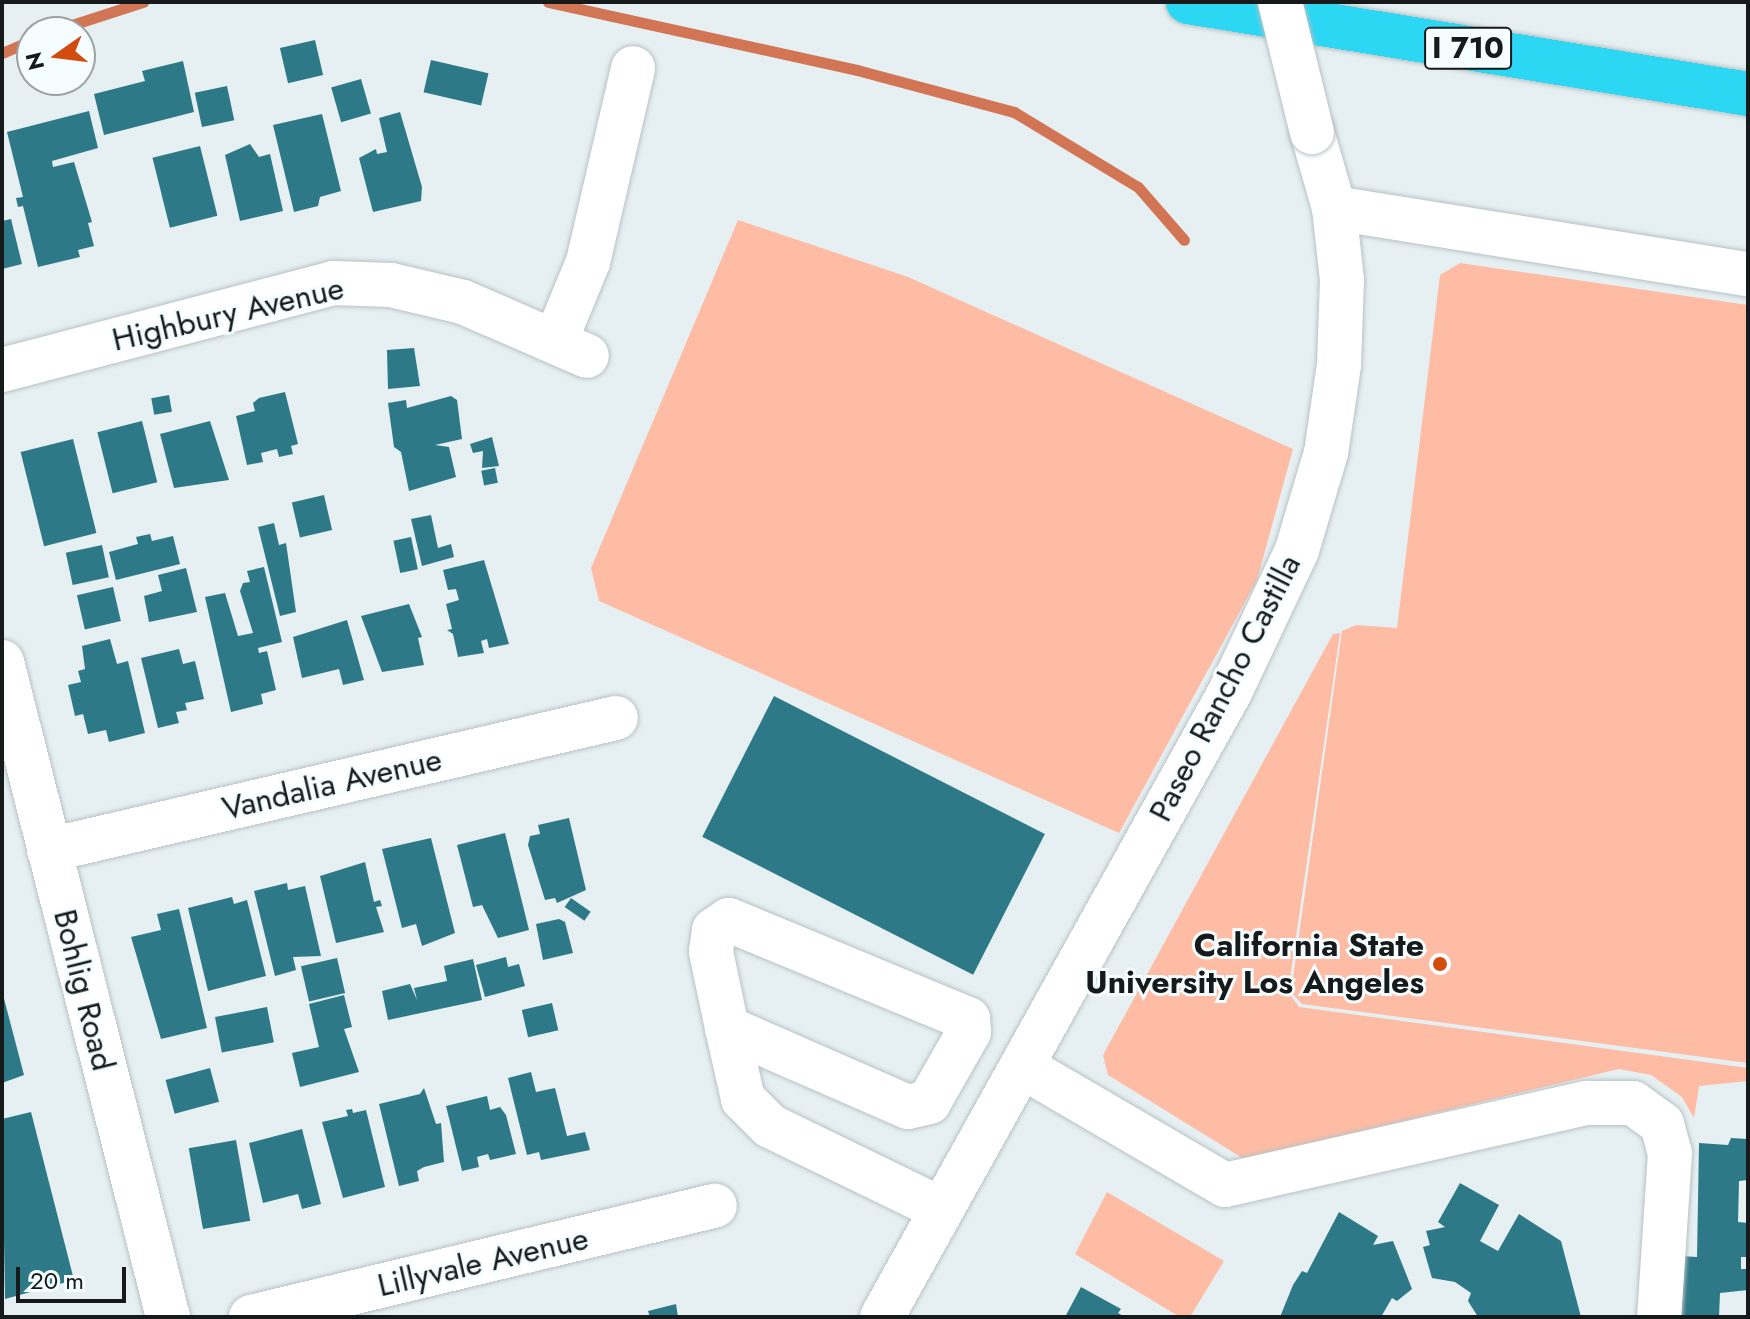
<!DOCTYPE html>
<html>
<head>
<meta charset="utf-8">
<style>
  body { margin:0 }
  #map { position:relative; width:1750px; height:1319px; overflow:hidden; background:#e6f0f2; font-family:Jost,sans-serif }
  div>[style] { position:absolute }
  [style*='--x'] { left:calc(var(--x)*1px); top:calc(var(--y)*1px); width:calc(var(--w)*1px); rotate:calc(var(--a)*1deg) }
  .green>* { inset:0; background:#febca4 }
  .stream>* { height:11px; margin:-5.5px; padding:0 5.5px; transform-origin:5.5px; border-radius:5.5px; background:#d27554 }
  .building>* { inset:0; background:#2e7987; transform-origin:0 0 }
  .roads { filter:drop-shadow(0 0 2px #b8c2c4) drop-shadow(0 0 2px #b8c2c4) }
  .minor>* { height:44px; margin:-22px; padding:0 22px; transform-origin:22px; border-radius:22px; background:#fff }
  .highway>* { height:44px; margin:-22px; padding:0 22px; transform-origin:22px; border-radius:22px; background:#2bd7f3 }
  .bridges { filter:drop-shadow(0 0 2px #b8c2c4) drop-shadow(0 0 2px #b8c2c4) }
  .minor-bridge>* { height:44px; margin:-22px; padding:0 22px; transform-origin:22px; border-radius:22px; background:#fff }
  .dots>* { width:22px; height:22px; translate:-50% -50%; box-sizing:border-box; border:4px solid #f5fdfe; border-radius:50% }
  span { translate:-50% -50%; white-space:nowrap; text-align:center; line-height:1.15; -webkit-text-stroke:6px #f5fdfe; paint-order:stroke }
  .shield-label span { padding:2px 6px; background:#f5fdfe; border:2px solid; border-radius:6px; -webkit-text-stroke-width:0 }
  .shield-label { font-size:30px; color:#161a1a; font-weight:700 }
  .street-label { font-size:32px; color:#161a1a }
  .poi-label { font-size:32px; color:#161a1a; font-weight:700 }
  .right { translate:-100% -50%; text-align:right }
  .frame { position:absolute; inset:0; border:4px solid #161a1a; pointer-events:none }
  .north { position:absolute; left:16px; top:16px; width:80px; height:80px; box-sizing:border-box; background:#f5fdfe; border:2px solid #9ca2a3; border-radius:50%; rotate:256deg; font-size:22px; font-weight:700; line-height:32px; text-align:center; color:#161a1a }
  .north::after { content:''; display:block; margin:auto; width:28px; height:36px; background:#d14c0e; clip-path:polygon(50% 0,100% 100%,50% 72%,0 100%) }
  .scale { position:absolute; left:16px; top:1267px; width:110px; height:36px; box-sizing:border-box; border:4px solid #161a1a; border-top:0; padding-left:10px; font-size:24px; line-height:28px; white-space:nowrap; color:#161a1a; -webkit-text-stroke:6px #f5fdfe; paint-order:stroke }
</style>
</head>
<body>
<div id="map">
  <div class="green">
    <i style="clip-path:polygon(738px 220px,908px 277px,1293px 449px,1257px 580px,1119px 833px,599px 601px,591px 568px)"></i>
    <i style="clip-path:polygon(1460px 263px,1748px 305px,1748px 1063px,1302px 1004px,1291px 992px,1342px 631px,1356px 625px,1397px 628px,1440px 275px)"></i>
    <i style="clip-path:polygon(1340px 633px,1288px 992px,1299px 1007px,1748px 1068px,1748px 1081px,1699px 1086px,1694px 1118px,1682px 1097px,1651px 1075px,1619px 1069px,1244px 1159px,1108px 1075px,1103px 1055px,1333px 634px)"></i>
    <i style="clip-path:polygon(1107px 1192px,1224px 1261px,1190px 1317px,1180px 1317px,1075px 1254px)"></i>
  </div>
  <div class="stream">
    <i style="--x:548;--y:2;--w:316;--a:12.4"></i>
    <i style="--x:857;--y:70;--w:163;--a:15"></i>
    <i style="--x:1014;--y:112;--w:145;--a:31.2"></i>
    <i style="--x:1138;--y:187;--w:70;--a:49"></i>
    <i style="--x:50;--y:32;--w:98;--a:-17.9"></i>
    <i style="--x:2;--y:53;--w:33;--a:-23"></i>
  </div>
  <div class="building">
    <i style="left:315px;top:40px;width:36px;height:36px;rotate:77deg"></i>
    <i style="left:431px;top:60px;width:59px;height:33px;rotate:13deg"></i>
    <i style="clip-path:polygon(183px 61px,194px 112px,104px 135px,94px 94px,145px 81px,142px 71px)"></i>
    <i style="left:361px;top:79px;width:36px;height:31px;rotate:74deg"></i>
    <i style="left:227px;top:86px;width:35px;height:33px;rotate:78deg"></i>
    <i style="clip-path:polygon(89px 111px,98px 148px,52px 161px,53px 167px,74px 162px,92px 222px,88px 223px,94px 246px,78px 250px,80px 257px,38px 267px,23px 206px,18px 207px,16px 198px,23px 197px,7px 132px)"></i>
    <i style="clip-path:polygon(400px 112px,422px 187px,421px 201px,373px 212px,359px 158px,376px 149px,377px 154px,387px 152px,379px 118px)"></i>
    <i style="clip-path:polygon(322px 114px,341px 191px,320px 197px,318px 206px,294px 212px,273px 125px)"></i>
    <i style="clip-path:polygon(250px 144px,259px 157px,270px 154px,283px 211px,240px 221px,225px 155px)"></i>
    <i style="left:200px;top:146px;width:72px;height:49px;rotate:76deg"></i>
    <i style="clip-path:polygon(11px 219px,22px 264px,2px 269px,2px 221px)"></i>
    <i style="clip-path:polygon(414px 348px,420px 386px,388px 389px,387px 350px)"></i>
    <i style="clip-path:polygon(285px 392px,298px 444px,291px 446px,293px 454px,279px 457px,277px 449px,261px 453px,263px 462px,247px 465px,236px 416px,255px 411px,253px 403px,259px 398px)"></i>
    <i style="left:169px;top:395px;width:17px;height:18px;rotate:80deg"></i>
    <i style="clip-path:polygon(451px 396px,457px 400px,462px 439px,435px 445px,449px 447px,456px 477px,409px 491px,401px 452px,394px 447px,388px 403px,406px 400px,407px 408px)"></i>
    <i style="left:142px;top:421px;width:63px;height:46px;rotate:76deg"></i>
    <i style="clip-path:polygon(210px 421px,229px 480px,174px 488px,160px 434px)"></i>
    <i style="clip-path:polygon(492px 437px,499px 466px,482px 468px,483px 451px,473px 453px,470px 444px)"></i>
    <i style="left:73px;top:439px;width:97px;height:54px;rotate:76deg"></i>
    <i style="left:495px;top:468px;width:15px;height:14px;rotate:79deg"></i>
    <i style="left:324px;top:495px;width:36px;height:33px;rotate:77deg"></i>
    <i style="clip-path:polygon(431px 515px,438px 548px,451px 544px,454px 557px,422px 566px,411px 519px)"></i>
    <i style="clip-path:polygon(274px 523px,279px 545px,286px 543px,296px 612px,280px 616px,258px 527px)"></i>
    <i style="clip-path:polygon(150px 534px,152px 541px,173px 536px,180px 564px,116px 580px,109px 552px,138px 544px,136px 537px)"></i>
    <i style="left:411px;top:537px;width:33px;height:18px;rotate:78deg"></i>
    <i style="left:102px;top:545px;width:33px;height:37px;rotate:78deg"></i>
    <i style="clip-path:polygon(484px 560px,509px 644px,489px 648px,487px 639px,481px 641px,484px 653px,458px 657px,453px 634px,447px 630px,452px 629px,446px 604px,459px 600px,456px 589px,448px 590px,443px 570px)"></i>
    <i style="clip-path:polygon(264px 567px,282px 642px,258px 648px,259px 653px,267px 651px,276px 690px,261px 694px,263px 704px,231px 712px,205px 597px,225px 593px,238px 636px,253px 633px,240px 591px,243px 583px,250px 582px,247px 571px)"></i>
    <i style="clip-path:polygon(186px 568px,197px 612px,149px 622px,144px 596px,162px 591px,158px 575px)"></i>
    <i style="left:113px;top:587px;width:35px;height:37px;rotate:77deg"></i>
    <i style="clip-path:polygon(409px 604px,422px 637px,418px 638px,424px 665px,382px 672px,361px 616px)"></i>
    <i style="clip-path:polygon(347px 620px,364px 680px,343px 685px,339px 669px,302px 678px,293px 637px)"></i>
    <i style="clip-path:polygon(110px 639px,117px 664px,128px 661px,145px 733px,109px 742px,106px 730px,88px 734px,83px 714px,75px 716px,68px 685px,81px 682px,78px 671px,85px 669px,82px 646px)"></i>
    <i style="clip-path:polygon(179px 649px,183px 664px,195px 661px,204px 699px,185px 703px,187px 710px,176px 712px,179px 723px,158px 728px,141px 658px)"></i>
    <i style="left:774px;top:696px;width:304px;height:158px;rotate:27deg"></i>
    <i style="clip-path:polygon(569px 818px,586px 890px,557px 903px,555px 898px,545px 900px,528px 845px,530px 836px,540px 834px,538px 825px)"></i>
    <i style="clip-path:polygon(505px 833px,529px 930px,498px 938px,482px 905px,473px 907px,457px 845px)"></i>
    <i style="clip-path:polygon(431px 838px,455px 933px,422px 946px,416px 924px,402px 928px,382px 849px)"></i>
    <i style="clip-path:polygon(365px 862px,374px 902px,380px 900px,382px 906px,376px 907px,384px 932px,336px 943px,320px 876px)"></i>
    <i style="clip-path:polygon(287px 883px,288px 890px,305px 886px,321px 956px,293px 957px,296px 970px,275px 976px,254px 891px)"></i>
    <i style="clip-path:polygon(232px 897px,234px 904px,247px 900px,266px 976px,208px 991px,188px 908px)"></i>
    <i style="left:571px;top:898px;width:24px;height:11px;rotate:35deg"></i>
    <i style="clip-path:polygon(179px 909px,207px 1028px,161px 1039px,131px 937px,161px 930px,157px 914px)"></i>
    <i style="clip-path:polygon(559px 919px,565px 922px,573px 953px,543px 960px,536px 924px)"></i>
    <i style="clip-path:polygon(506px 957px,508px 967px,519px 964px,525px 986px,485px 997px,476px 965px)"></i>
    <i style="left:337px;top:958px;width:36px;height:37px;rotate:77deg"></i>
    <i style="clip-path:polygon(473px 959px,482px 1000px,388px 1020px,382px 991px,410px 984px,417px 1000px,414px 988px,447px 981px,444px 966px)"></i>
    <i style="clip-path:polygon(2px 991px,24px 1075px,2px 1083px)"></i>
    <i style="clip-path:polygon(344px 995px,352px 1027px,344px 1029px,359px 1072px,300px 1087px,292px 1053px,319px 1047px,309px 1004px)"></i>
    <i style="left:552px;top:1003px;width:28px;height:31px;rotate:77deg"></i>
    <i style="left:267px;top:1007px;width:36px;height:53px;rotate:79deg"></i>
    <i style="left:210px;top:1068px;width:35px;height:46px;rotate:75deg"></i>
    <i style="clip-path:polygon(531px 1072px,536px 1092px,555px 1088px,567px 1136px,585px 1132px,590px 1150px,541px 1160px,539px 1152px,527px 1155px,508px 1078px)"></i>
    <i style="clip-path:polygon(424px 1088px,436px 1124px,441px 1123px,444px 1162px,424px 1167px,417px 1171px,419px 1181px,399px 1186px,379px 1104px,420px 1094px)"></i>
    <i style="clip-path:polygon(487px 1096px,490px 1110px,500px 1107px,506px 1115px,516px 1154px,490px 1160px,488px 1154px,477px 1157px,479px 1167px,462px 1171px,446px 1106px)"></i>
    <i style="clip-path:polygon(352px 1109px,353px 1113px,366px 1110px,385px 1187px,343px 1198px,322px 1122px,348px 1116px,346px 1110px)"></i>
    <i style="clip-path:polygon(31px 1112px,74px 1280px,5px 1299px,2px 1119px)"></i>
    <i style="clip-path:polygon(302px 1129px,321px 1204px,302px 1209px,298px 1194px,263px 1203px,249px 1143px)"></i>
    <i style="clip-path:polygon(1731px 1138px,1748px 1139px,1748px 1180px,1739px 1181px,1738px 1222px,1748px 1223px,1748px 1257px,1741px 1257px,1741px 1269px,1748px 1269px,1748px 1290px,1720px 1293px,1719px 1317px,1679px 1317px,1681px 1256px,1697px 1257px,1699px 1143px,1728px 1145px)"></i>
    <i style="left:236px;top:1140px;width:82px;height:48px;rotate:80deg"></i>
    <i style="clip-path:polygon(1460px 1183px,1499px 1205px,1480px 1241px,1498px 1251px,1519px 1214px,1561px 1241px,1581px 1317px,1478px 1317px,1468px 1301px,1471px 1293px,1455px 1282px,1432px 1278px,1423px 1247px,1430px 1245px,1426px 1231px,1445px 1227px,1438px 1222px)"></i>
    <i style="clip-path:polygon(1339px 1212px,1378px 1236px,1373px 1245px,1393px 1241px,1412px 1289px,1397px 1301px,1392px 1298px,1381px 1317px,1280px 1317px,1293px 1285px,1302px 1271px,1307px 1273px)"></i>
    <i style="clip-path:polygon(1081px 1287px,1121px 1309px,1118px 1313px,1125px 1317px,1065px 1317px)"></i>
    <i style="clip-path:polygon(676px 1304px,678px 1317px,650px 1317px,648px 1311px)"></i>
  </div>
  <div class="roads">
    <div class="minor">
      <i style="--x:1334;--y:208;--w:419;--a:9.1"></i>
      <i style="--x:555;--y:342;--w:87;--a:-67.6"></i>
      <i style="--x:588;--y:262;--w:199;--a:-76.9"></i>
      <i style="--x:2;--y:370;--w:342;--a:-14.7"></i>
      <i style="--x:333;--y:283;--w:58;--a:2"></i>
      <i style="--x:391;--y:285;--w:74;--a:13.3"></i>
      <i style="--x:463;--y:302;--w:135;--a:23.5"></i>
      <i style="--x:2;--y:662;--w:676;--a:75.78"></i>
      <i style="--x:49;--y:850;--w:582;--a:-13.11"></i>
      <i style="--x:727;--y:1028;--w:197;--a:23.6"></i>
      <i style="--x:908;--y:1107;--w:22;--a:-13"></i>
      <i style="--x:929;--y:1102;--w:81;--a:-60.3"></i>
      <i style="--x:969;--y:1032;--w:13;--a:-94"></i>
      <i style="--x:968;--y:1019;--w:259;--a:-157.5"></i>
      <i style="--x:729;--y:920;--w:18;--a:146"></i>
      <i style="--x:714;--y:930;--w:22;--a:98"></i>
      <i style="--x:711;--y:952;--w:78;--a:78.1"></i>
      <i style="--x:727;--y:1028;--w:73;--a:77.3"></i>
      <i style="--x:743;--y:1099;--w:38;--a:45"></i>
      <i style="--x:770;--y:1126;--w:190;--a:25.9"></i>
      <i style="--x:1023;--y:1067;--w:234;--a:30.3"></i>
      <i style="--x:1225;--y:1185;--w:371;--a:-12.8"></i>
      <i style="--x:1587;--y:1103;--w:46;--a:0"></i>
      <i style="--x:1633;--y:1103;--w:36;--a:36"></i>
      <i style="--x:1662;--y:1124;--w:30;--a:75"></i>
      <i style="--x:1670;--y:1153;--w:164;--a:93.8"></i>
      <i style="--x:251;--y:1317;--w:477;--a:-13.5"></i>
      <i style="--x:882;--y:1317;--w:715;--a:-60.89"></i>
      <i style="--x:1230;--y:692;--w:157;--a:-64.7"></i>
      <i style="--x:1297;--y:550;--w:101;--a:-73.4"></i>
      <i style="--x:1326;--y:453;--w:89;--a:-81.6"></i>
      <i style="--x:1339;--y:365;--w:85;--a:-88"></i>
      <i style="--x:1342;--y:280;--w:72;--a:-96.3"></i>
      <i style="--x:1334;--y:208;--w:79;--a:-106.1"></i>
    </div>
    <div class="highway">
      <i style="--x:1188;--y:2;--w:568;--a:9.33"></i>
    </div>
  </div>
  <div class="bridges">
    <div class="minor-bridge">
      <i style="--x:1280;--y:2;--w:134;--a:76.2"></i>
    </div>
  </div>
  <div class="dots">
    <i style="left:1440px;top:964px;background:#d14c0e"></i>
  </div>
  <div class="shield-label">
    <span style="left:1468px;top:48px">I 710</span>
  </div>
  <div class="street-label">
    <span style="left:228px;top:314px;rotate:-13deg">Highbury Avenue</span>
    <span style="left:1225px;top:688px;rotate:-63deg">Paseo Rancho Castilla</span>
    <span style="left:332px;top:784px;rotate:-13deg">Vandalia Avenue</span>
    <span style="left:84px;top:990px;rotate:76deg">Bohlig Road</span>
    <span style="left:483px;top:1262px;rotate:-13deg">Lillyvale Avenue</span>
  </div>
  <div class="poi-label">
    <span class="right" style="left:1424px;top:964px">California State<br>University Los Angeles</span>
  </div>
  <div class="frame"></div>
  <div class="north">N</div>
  <div class="scale">20 m</div>
</div>
</body>
</html>
